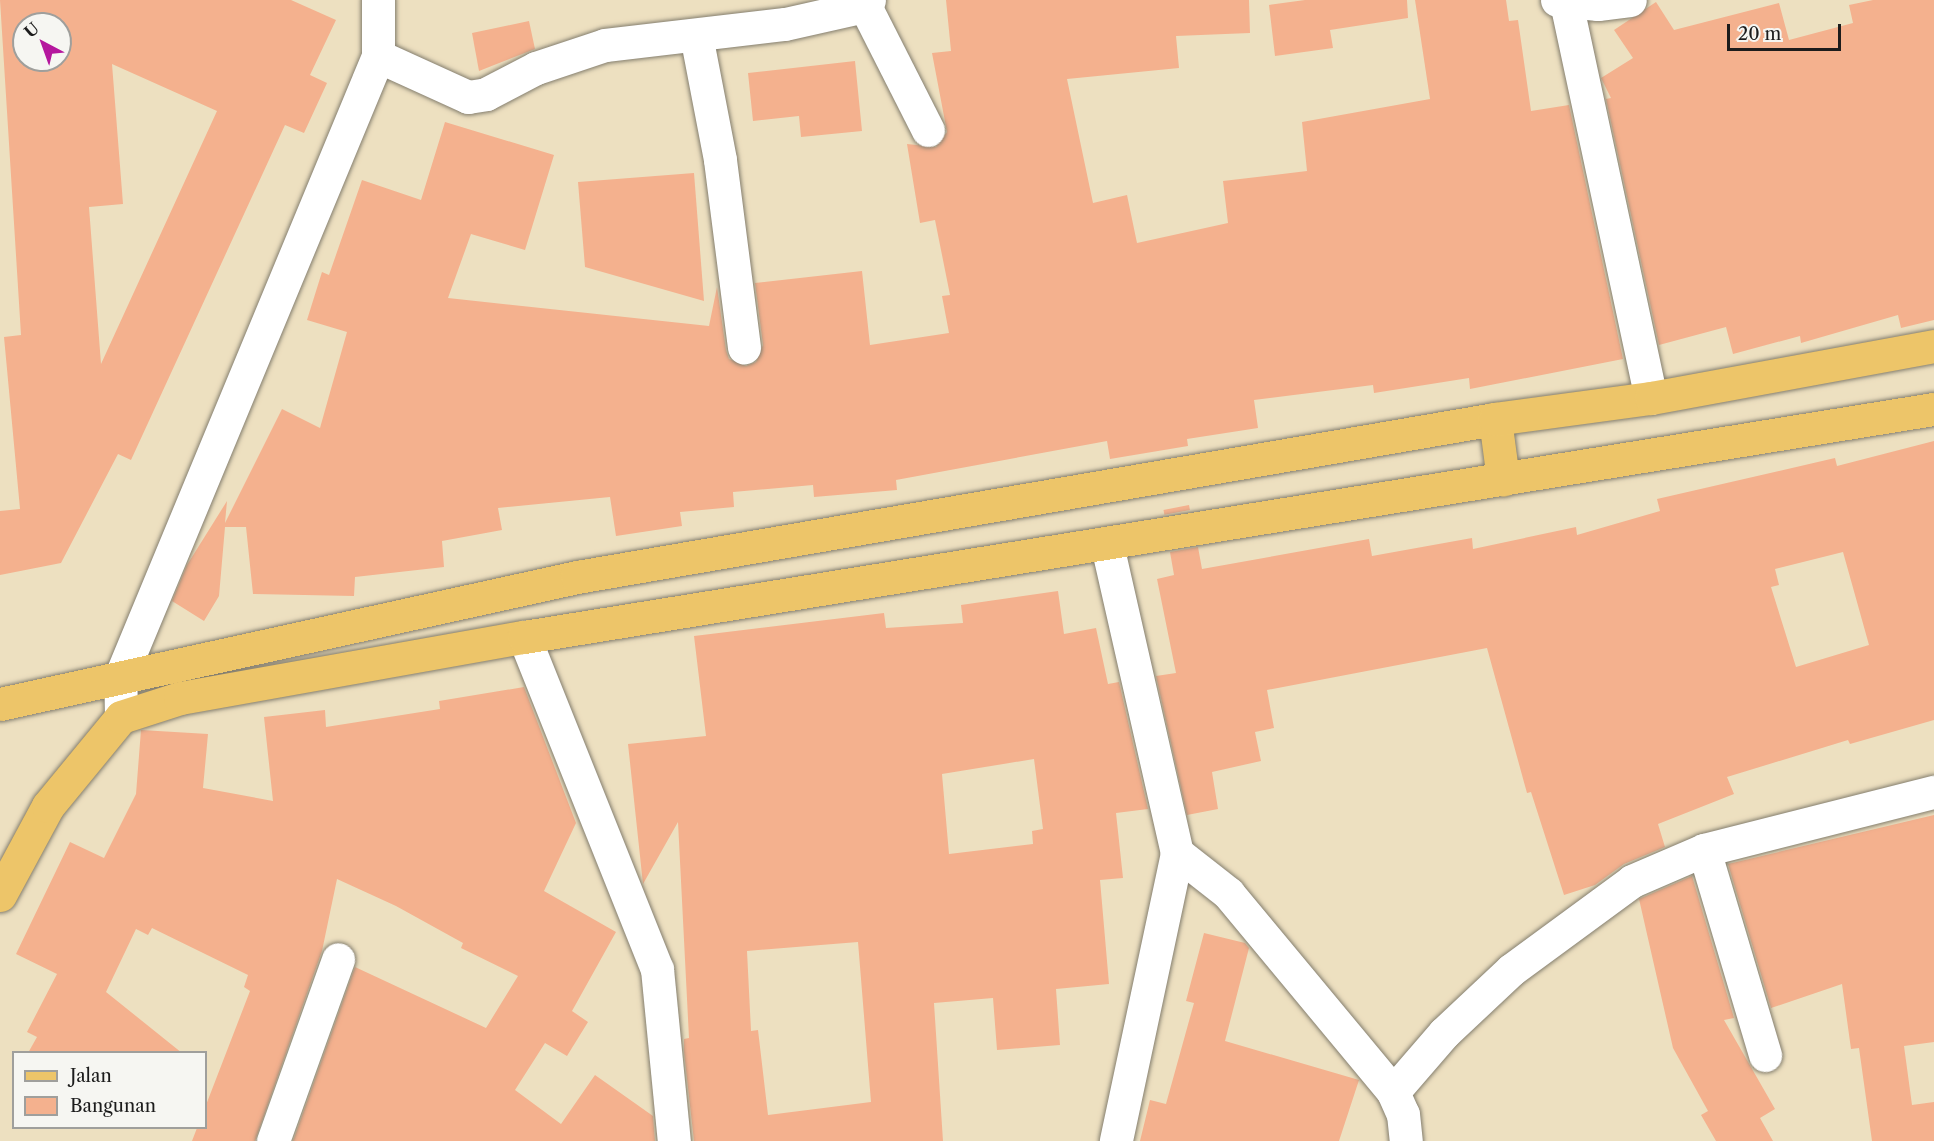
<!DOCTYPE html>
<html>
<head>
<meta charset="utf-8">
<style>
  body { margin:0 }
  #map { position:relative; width:1934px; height:1141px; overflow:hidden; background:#ede0c0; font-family:"Libre Caslon Text",serif }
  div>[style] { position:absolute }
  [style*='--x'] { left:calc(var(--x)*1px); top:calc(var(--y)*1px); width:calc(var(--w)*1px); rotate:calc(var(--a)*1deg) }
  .building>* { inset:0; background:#f4b18e; transform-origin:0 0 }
  .roads { filter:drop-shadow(0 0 2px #847e6e) drop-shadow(0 0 2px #847e6e) }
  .minor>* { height:33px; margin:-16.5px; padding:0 16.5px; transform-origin:16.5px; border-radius:16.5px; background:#fff }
  .primary>* { height:33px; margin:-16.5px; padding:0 16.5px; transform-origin:16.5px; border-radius:16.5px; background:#edc569 }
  span { translate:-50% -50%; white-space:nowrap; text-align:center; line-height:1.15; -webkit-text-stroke:6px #f6f6f2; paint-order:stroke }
  .legend { position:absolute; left:12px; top:1051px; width:195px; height:78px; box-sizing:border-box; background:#f6f6f2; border:2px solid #9f9f9c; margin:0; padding:8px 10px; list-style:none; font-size:18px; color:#1c1c1c }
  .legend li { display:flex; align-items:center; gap:12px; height:30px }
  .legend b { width:30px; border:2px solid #9f9f9c }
  .north { position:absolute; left:12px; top:12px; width:60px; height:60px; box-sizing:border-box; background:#f6f6f2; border:2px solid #9f9f9c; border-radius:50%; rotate:319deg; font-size:16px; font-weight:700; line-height:24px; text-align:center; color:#1c1c1c }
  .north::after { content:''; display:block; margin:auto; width:21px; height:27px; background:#b5179e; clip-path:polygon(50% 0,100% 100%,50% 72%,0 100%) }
  .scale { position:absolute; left:1727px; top:24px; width:114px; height:27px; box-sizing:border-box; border:3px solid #1c1c1c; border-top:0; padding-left:8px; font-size:18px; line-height:21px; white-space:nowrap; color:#1c1c1c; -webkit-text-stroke:4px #f6f6f2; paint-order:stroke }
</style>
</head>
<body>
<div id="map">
  <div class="building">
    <i style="clip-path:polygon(evenodd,0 0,291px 0,336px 20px,310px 75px,327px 83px,304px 133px,285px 125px,131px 460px,118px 454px,61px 563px,0 575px,0 511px,20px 509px,4px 337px,21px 335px,0 0,24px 24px,60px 24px,60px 60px,24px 60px,24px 24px,0 0,112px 64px,217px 111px,101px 364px,89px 207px,123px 204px,112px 64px)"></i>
    <i style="clip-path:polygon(946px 0,1249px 0,1250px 33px,1176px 36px,1179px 68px,1067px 79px,1093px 203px,1127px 195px,1137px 243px,1228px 223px,1223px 181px,1307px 171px,1302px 122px,1430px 99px,1415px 0,1506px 0,1509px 21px,1518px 20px,1531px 111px,1569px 105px,1623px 359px,1470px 389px,1469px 378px,1374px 393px,1373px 385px,1254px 400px,1258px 428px,1187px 439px,1188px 446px,1110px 459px,1107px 441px,896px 480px,897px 490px,814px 497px,813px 485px,733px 492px,734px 507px,680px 512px,682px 526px,616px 536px,610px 497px,498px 508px,502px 530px,442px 541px,444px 567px,355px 577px,354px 596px,253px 594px,246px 527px,225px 527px,219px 596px,204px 621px,172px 601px,187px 565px,227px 501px,225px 523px,282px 409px,320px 428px,347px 332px,307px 320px,322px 272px,329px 275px,362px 180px,421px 200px,445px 122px,554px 155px,525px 250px,471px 234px,448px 298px,709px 326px,717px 287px,726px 350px,729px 359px,746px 366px,756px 362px,763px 345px,755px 283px,862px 271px,870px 345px,949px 333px,942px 296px,950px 295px,935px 220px,920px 223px,907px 144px,936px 147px,947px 132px,932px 53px,951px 51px)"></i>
    <i style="clip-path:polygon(1305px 0,1407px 0,1408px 18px,1330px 30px,1333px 48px,1275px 56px,1269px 5px)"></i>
    <i style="clip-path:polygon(1873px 0,1934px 0,1934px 320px,1901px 328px,1898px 315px,1801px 343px,1800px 336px,1733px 354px,1726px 327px,1659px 345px,1606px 99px,1611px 98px,1601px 78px,1633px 58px,1614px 30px,1656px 2px,1674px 30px,1779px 3px,1789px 40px,1853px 23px,1849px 5px)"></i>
    <i style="clip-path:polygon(529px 21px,535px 49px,479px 71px,472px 33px)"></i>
    <i style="clip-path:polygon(855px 61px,862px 131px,801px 137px,799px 116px,753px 121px,748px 73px)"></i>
    <i style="clip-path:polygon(694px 173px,704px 301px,585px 267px,578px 182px)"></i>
    <i style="clip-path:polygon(evenodd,1934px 441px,1934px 720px,1850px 744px,1848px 740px,1727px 777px,1734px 794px,1658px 824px,1665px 847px,1624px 864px,1595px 885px,1564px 895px,1531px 792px,1527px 793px,1487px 648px,1267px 690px,1274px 728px,1255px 732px,1261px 761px,1212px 772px,1218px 809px,1187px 815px,1156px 676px,1176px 673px,1157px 579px,1174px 575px,1170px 552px,1198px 547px,1202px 569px,1369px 539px,1372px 556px,1472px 538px,1473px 549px,1576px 527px,1577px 535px,1660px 511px,1657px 499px,1835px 458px,1837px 466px,1934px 441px,1843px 552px,1869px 645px,1796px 667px,1771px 587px,1779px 585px,1775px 569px,1843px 552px)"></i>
    <i style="left:1189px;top:505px;width:5px;height:26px;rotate:79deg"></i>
    <i style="clip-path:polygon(evenodd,1058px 591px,1064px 634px,1096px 628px,1108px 684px,1119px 682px,1148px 809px,1116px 813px,1123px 878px,1100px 880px,1109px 984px,1056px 989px,1060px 1045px,997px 1050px,993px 998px,934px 1003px,943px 1141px,694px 1141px,684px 1052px,684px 1039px,689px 1038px,678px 822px,643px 884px,628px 744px,706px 736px,694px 636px,884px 613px,886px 628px,963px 623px,961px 605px,1058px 591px,1034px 759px,1043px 829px,1032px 831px,1033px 844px,949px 854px,942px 774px,1034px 759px,1058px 591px,858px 942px,871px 1102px,768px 1115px,758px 1030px,751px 1031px,747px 951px,858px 942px)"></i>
    <i style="clip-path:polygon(524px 687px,576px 823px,544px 891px,616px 932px,572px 1011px,588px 1022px,567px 1056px,545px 1043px,515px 1090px,561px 1124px,595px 1075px,653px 1116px,655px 1141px,293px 1141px,355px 967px,486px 1028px,518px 976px,461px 948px,463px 943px,396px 906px,337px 879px,322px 951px,255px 1141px,192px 1141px,197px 1128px,206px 1128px,206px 1105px,250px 991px,244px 987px,248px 975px,152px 928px,148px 935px,136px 929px,106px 992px,182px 1053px,28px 1053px,37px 1037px,27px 1032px,57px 974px,16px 954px,70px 842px,104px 858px,136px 794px,141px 730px,208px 734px,203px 788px,273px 801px,264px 717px,325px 710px,326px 727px,440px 709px,439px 701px)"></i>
    <i style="clip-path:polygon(1934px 815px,1934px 1042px,1904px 1046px,1912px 1105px,1934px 1102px,1934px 1141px,1872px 1141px,1859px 1048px,1851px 1049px,1842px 984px,1771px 1008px,1728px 864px)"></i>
    <i style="clip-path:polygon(1692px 876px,1734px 1018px,1724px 1020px,1775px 1109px,1760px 1118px,1773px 1141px,1716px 1141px,1701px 1115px,1708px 1111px,1673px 1048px,1639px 899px)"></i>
    <i style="clip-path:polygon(1204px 933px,1245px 943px,1249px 948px,1225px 1041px,1359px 1080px,1339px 1141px,1140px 1141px,1150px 1100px,1166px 1104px,1194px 1003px,1186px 1001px)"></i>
  </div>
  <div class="roads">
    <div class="minor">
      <i style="--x:1557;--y:0;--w:41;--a:5.6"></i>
      <i style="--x:1598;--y:4;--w:32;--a:-7"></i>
      <i style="--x:1566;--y:2;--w:405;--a:77.9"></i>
      <i style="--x:865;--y:6;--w:139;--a:63.1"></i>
      <i style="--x:696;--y:35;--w:127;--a:79.1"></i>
      <i style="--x:720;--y:160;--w:189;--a:82.7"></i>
      <i style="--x:378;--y:56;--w:99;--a:24.5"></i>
      <i style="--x:468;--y:97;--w:18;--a:-9"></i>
      <i style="--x:486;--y:94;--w:56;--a:-27.5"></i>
      <i style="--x:536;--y:68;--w:73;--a:-18.4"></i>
      <i style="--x:605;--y:45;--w:181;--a:-6.7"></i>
      <i style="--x:785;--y:24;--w:82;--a:-12.7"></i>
      <i style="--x:865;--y:6;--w:7;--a:-56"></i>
      <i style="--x:1107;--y:545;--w:316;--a:77.2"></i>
      <i style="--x:1177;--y:853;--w:294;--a:102"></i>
      <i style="--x:524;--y:637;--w:358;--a:68.2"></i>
      <i style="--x:657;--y:969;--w:173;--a:84.4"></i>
      <i style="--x:121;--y:717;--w:39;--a:-91"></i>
      <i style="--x:120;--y:678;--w:673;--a:-67.47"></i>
      <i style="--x:378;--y:56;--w:56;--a:-90"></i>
      <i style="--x:1704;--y:850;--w:214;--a:73.4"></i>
      <i style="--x:1177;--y:853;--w:65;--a:38.1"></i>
      <i style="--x:1228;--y:893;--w:259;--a:50.3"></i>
      <i style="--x:1393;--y:1092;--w:24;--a:66"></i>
      <i style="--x:1403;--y:1114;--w:27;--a:84"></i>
      <i style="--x:1393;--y:1092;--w:78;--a:-49.2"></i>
      <i style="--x:1444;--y:1033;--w:92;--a:-43.2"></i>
      <i style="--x:1511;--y:970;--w:150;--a:-36.3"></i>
      <i style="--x:1632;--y:881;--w:78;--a:-23.3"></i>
      <i style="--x:1704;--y:850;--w:237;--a:-14.2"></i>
      <i style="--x:273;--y:1141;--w:193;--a:-70.3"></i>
    </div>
    <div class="primary">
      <i style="--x:1495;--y:419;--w:61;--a:82.4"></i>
      <i style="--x:0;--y:704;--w:591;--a:-12.41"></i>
      <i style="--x:577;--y:577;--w:931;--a:-9.77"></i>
      <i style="--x:1495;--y:419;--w:157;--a:-7.7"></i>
      <i style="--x:1651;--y:398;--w:288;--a:-10.4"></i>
      <i style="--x:0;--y:895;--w:101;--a:-61.7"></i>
      <i style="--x:48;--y:806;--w:115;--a:-50.6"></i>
      <i style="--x:121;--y:717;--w:62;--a:-17.9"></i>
      <i style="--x:180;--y:698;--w:349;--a:-10.1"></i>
      <i style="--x:524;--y:637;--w:1428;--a:-9.19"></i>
    </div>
  </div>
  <ul class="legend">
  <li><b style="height:8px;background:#edc569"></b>Jalan</li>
  <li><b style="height:16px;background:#f4b18e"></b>Bangunan</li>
  </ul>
  <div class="north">U</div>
  <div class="scale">20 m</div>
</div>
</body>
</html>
